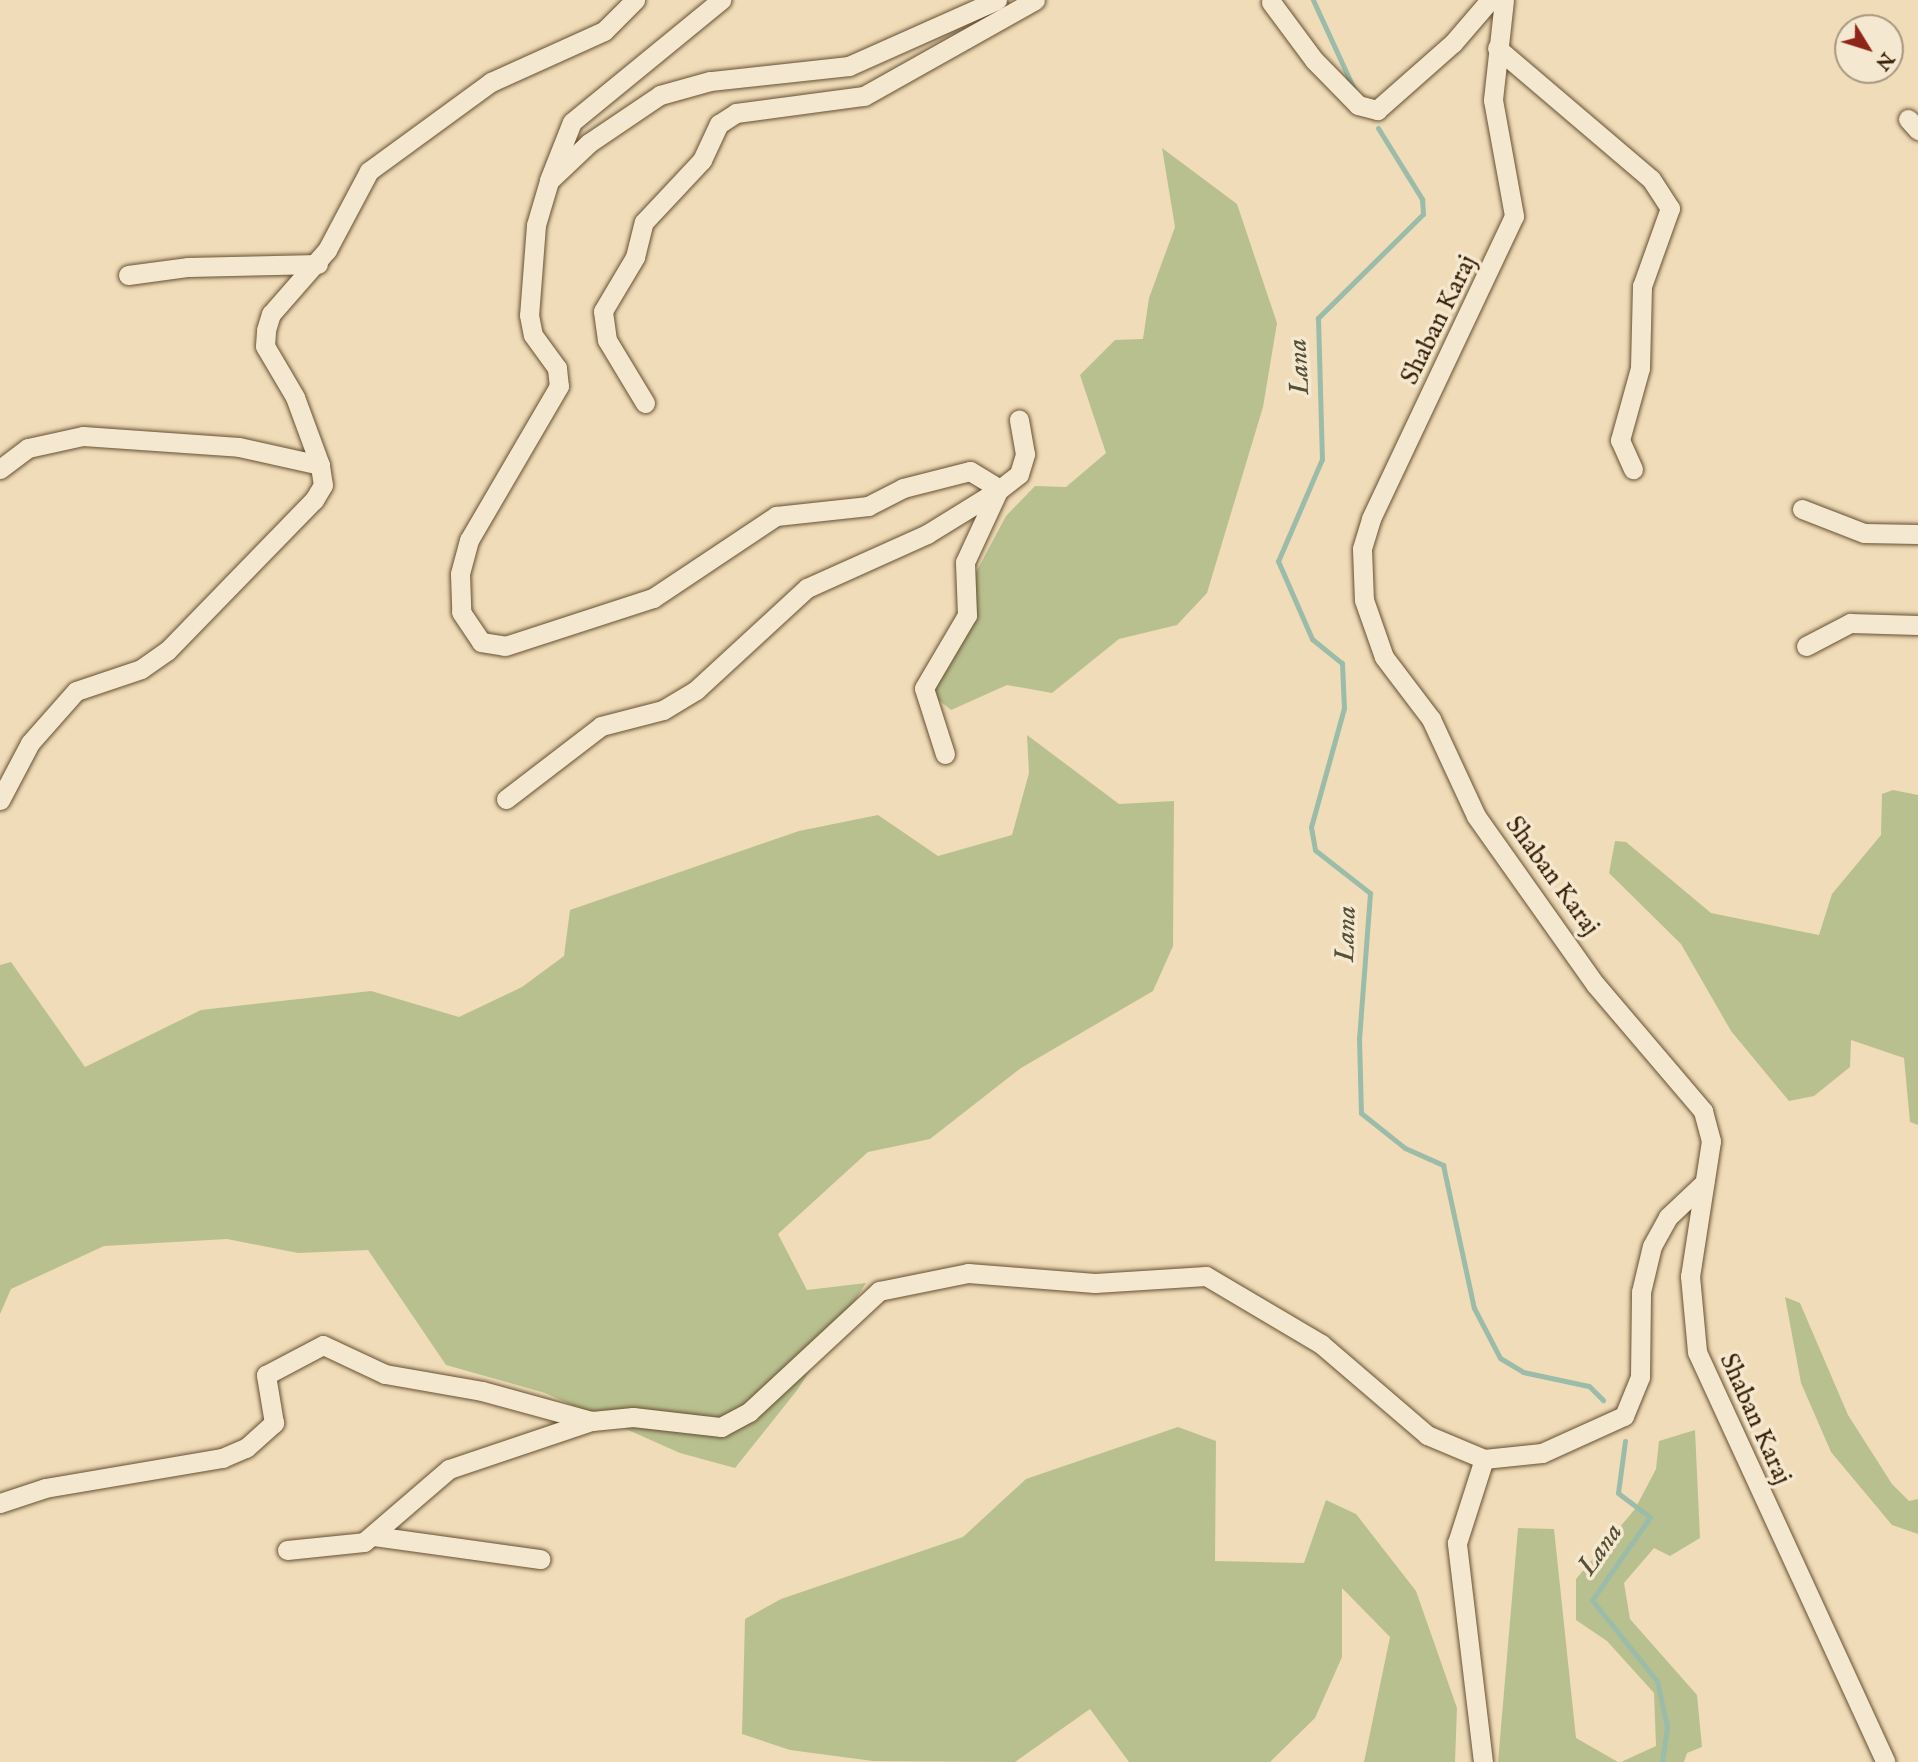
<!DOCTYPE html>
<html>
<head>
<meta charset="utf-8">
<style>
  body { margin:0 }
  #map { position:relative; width:1918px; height:1762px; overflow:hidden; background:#f0dcb8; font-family:"IM FELL English",serif }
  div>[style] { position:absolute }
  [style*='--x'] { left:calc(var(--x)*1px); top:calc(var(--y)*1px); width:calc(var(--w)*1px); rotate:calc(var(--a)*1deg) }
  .green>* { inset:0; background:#b9c08f }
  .stream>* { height:5px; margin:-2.5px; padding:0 2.5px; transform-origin:2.5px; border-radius:2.5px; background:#9bbca9 }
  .roads { filter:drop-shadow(0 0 2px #665032) drop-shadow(0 0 2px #665032) }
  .minor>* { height:19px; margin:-9.5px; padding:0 9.5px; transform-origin:9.5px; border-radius:9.5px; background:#f5e8d1 }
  span { translate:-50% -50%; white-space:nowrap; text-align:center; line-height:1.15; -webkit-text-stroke:7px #f5e8d1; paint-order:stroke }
  .street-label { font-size:26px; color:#382106 }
  .water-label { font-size:28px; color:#565037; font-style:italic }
  .north { position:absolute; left:1834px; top:14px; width:70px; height:70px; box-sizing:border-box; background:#f5e8d1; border:2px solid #a99880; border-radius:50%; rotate:128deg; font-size:19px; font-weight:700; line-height:28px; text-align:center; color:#382106 }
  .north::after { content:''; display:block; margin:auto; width:24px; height:32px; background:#8f2418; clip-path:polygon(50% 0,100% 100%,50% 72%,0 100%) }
</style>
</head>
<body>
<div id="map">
  <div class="green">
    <i style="clip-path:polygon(1162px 148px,1237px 204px,1277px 323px,1263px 407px,1207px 593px,1177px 625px,1119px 639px,1052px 693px,1007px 685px,951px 710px,935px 697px,939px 669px,977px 620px,974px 576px,1006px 516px,1035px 486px,1066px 487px,1106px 453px,1080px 375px,1115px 340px,1143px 339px,1149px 298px,1175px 227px)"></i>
    <i style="clip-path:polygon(1027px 735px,1119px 804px,1174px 801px,1173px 946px,1153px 991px,1021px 1068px,930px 1139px,868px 1152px,778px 1234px,807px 1290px,866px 1283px,798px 1389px,735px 1468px,680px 1453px,545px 1393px,446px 1365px,368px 1250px,298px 1253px,227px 1239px,104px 1246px,11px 1289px,0 1314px,0 965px,11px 962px,85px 1067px,201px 1010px,371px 991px,459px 1017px,522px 987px,564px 956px,570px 910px,799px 831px,878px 815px,938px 856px,1012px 835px,1029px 773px)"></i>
    <i style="clip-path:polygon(1893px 790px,1918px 795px,1918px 1125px,1910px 1122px,1904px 1058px,1851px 1040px,1850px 1067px,1814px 1096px,1789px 1101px,1731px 1031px,1681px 944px,1609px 873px,1615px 841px,1626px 842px,1711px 913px,1819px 935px,1832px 894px,1881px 835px,1882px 794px)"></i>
    <i style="clip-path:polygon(1785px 1297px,1800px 1303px,1848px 1415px,1892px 1484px,1909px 1501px,1918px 1499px,1918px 1534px,1892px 1525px,1831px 1452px,1801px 1383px)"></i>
    <i style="clip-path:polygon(1178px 1427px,1216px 1441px,1215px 1561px,1304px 1563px,1326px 1500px,1356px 1514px,1416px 1591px,1457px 1708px,1455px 1762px,1364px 1762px,1390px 1637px,1342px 1588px,1342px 1657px,1315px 1718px,1270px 1762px,1129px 1762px,1090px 1709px,1015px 1762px,873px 1761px,790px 1750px,742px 1734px,745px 1619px,781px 1599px,963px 1537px,1026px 1479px)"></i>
    <i style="clip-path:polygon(1695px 1430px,1700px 1538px,1670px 1556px,1654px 1548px,1624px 1583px,1630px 1619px,1697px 1695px,1702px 1747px,1687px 1753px,1684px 1762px,1621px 1762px,1656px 1746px,1654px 1693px,1607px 1641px,1576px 1620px,1576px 1579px,1635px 1509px,1656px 1469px,1659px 1441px)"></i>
    <i style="clip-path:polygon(1518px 1528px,1554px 1529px,1576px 1738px,1618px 1762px,1498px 1762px)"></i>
  </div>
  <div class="stream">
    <i style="--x:1313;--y:0;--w:98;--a:65.3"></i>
    <i style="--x:1378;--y:128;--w:84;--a:58.2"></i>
    <i style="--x:1422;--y:199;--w:15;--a:86"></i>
    <i style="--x:1423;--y:214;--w:148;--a:135.3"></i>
    <i style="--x:1318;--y:318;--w:141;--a:88.4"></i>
    <i style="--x:1322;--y:459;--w:111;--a:113.3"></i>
    <i style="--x:1278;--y:561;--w:85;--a:66.4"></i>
    <i style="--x:1312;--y:639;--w:38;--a:39"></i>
    <i style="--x:1342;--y:663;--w:45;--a:87.5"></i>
    <i style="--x:1344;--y:708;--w:123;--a:105.5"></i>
    <i style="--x:1311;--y:827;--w:23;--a:80"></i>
    <i style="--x:1315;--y:850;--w:70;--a:38"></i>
    <i style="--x:1370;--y:893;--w:145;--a:94.3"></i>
    <i style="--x:1359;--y:1038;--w:75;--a:88.5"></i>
    <i style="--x:1361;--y:1113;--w:56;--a:38.5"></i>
    <i style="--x:1405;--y:1148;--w:42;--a:24.1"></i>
    <i style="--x:1443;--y:1165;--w:146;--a:77.8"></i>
    <i style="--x:1474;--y:1308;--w:56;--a:62.5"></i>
    <i style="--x:1500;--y:1358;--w:27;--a:31"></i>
    <i style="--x:1523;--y:1372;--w:67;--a:12"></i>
    <i style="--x:1589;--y:1386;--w:20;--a:45"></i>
    <i style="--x:1625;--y:1441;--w:52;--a:97.7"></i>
    <i style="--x:1618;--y:1493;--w:40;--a:37"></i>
    <i style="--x:1650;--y:1517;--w:101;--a:124.9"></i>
    <i style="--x:1592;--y:1600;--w:104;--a:51.3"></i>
    <i style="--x:1657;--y:1681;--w:47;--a:77.7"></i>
    <i style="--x:1667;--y:1727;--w:35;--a:98"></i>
  </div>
  <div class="roads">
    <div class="minor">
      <i style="--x:997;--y:0;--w:162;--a:156"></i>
      <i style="--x:849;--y:66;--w:140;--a:173.8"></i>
      <i style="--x:710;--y:81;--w:52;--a:164.4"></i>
      <i style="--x:660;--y:95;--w:86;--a:145.9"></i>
      <i style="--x:589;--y:143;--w:55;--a:136.5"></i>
      <i style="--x:549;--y:181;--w:46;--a:106.5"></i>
      <i style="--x:536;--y:225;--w:90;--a:94.4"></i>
      <i style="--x:529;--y:315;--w:20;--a:79"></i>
      <i style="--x:533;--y:335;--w:41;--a:54"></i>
      <i style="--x:557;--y:368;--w:18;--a:84"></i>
      <i style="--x:559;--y:386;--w:178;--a:120.3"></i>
      <i style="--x:469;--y:540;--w:35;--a:105"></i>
      <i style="--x:460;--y:574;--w:38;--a:88"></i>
      <i style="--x:461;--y:612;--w:36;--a:56"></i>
      <i style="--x:481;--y:642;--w:24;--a:9"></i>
      <i style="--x:505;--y:646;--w:156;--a:-18"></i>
      <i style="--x:653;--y:598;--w:148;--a:-33.7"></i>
      <i style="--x:776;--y:516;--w:93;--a:-6.2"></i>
      <i style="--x:868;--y:506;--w:39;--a:-27"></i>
      <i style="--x:903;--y:488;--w:69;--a:-14.2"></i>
      <i style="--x:970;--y:471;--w:35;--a:31"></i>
      <i style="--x:1504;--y:0;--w:101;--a:96.3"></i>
      <i style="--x:1493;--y:100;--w:118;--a:79.7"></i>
      <i style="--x:1514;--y:216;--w:335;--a:115.3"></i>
      <i style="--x:1371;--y:519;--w:31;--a:107"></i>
      <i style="--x:1362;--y:549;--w:51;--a:87.8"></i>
      <i style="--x:1364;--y:600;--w:60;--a:70.7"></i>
      <i style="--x:1384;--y:657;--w:78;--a:52.8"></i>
      <i style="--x:1431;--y:719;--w:107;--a:65.1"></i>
      <i style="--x:1476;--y:816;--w:206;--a:54.7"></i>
      <i style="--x:1595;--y:984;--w:167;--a:49.6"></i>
      <i style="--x:1703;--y:1111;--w:31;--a:75"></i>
      <i style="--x:1711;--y:1141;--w:137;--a:98.8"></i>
      <i style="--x:1690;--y:1276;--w:76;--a:84.7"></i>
      <i style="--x:1697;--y:1352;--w:451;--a:65.3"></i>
      <i style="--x:1271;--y:2;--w:72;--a:53.4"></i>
      <i style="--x:1314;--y:60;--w:63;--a:45.6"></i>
      <i style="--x:1358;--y:105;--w:20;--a:15"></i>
      <i style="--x:1377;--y:110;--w:101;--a:-41.4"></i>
      <i style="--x:1453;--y:43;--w:57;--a:-49.3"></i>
      <i style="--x:1497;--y:48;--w:202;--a:40.4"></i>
      <i style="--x:1651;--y:179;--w:35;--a:57"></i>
      <i style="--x:1670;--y:208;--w:83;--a:109.7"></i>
      <i style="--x:1642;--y:286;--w:82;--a:91.4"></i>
      <i style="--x:1640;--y:368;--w:75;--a:105.5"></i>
      <i style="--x:1620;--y:440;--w:32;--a:66"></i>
      <i style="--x:1908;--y:119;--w:15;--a:48"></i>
      <i style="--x:549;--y:180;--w:62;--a:-68.4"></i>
      <i style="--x:572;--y:122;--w:193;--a:-39.3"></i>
      <i style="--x:128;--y:275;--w:61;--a:-7.6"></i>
      <i style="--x:188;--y:267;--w:130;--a:-1.3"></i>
      <i style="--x:645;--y:403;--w:74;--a:-121.1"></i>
      <i style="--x:607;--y:340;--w:29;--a:-98"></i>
      <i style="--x:603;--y:311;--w:63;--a:-59.3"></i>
      <i style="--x:635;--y:257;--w:36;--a:-76"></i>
      <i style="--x:644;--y:222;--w:85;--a:-46.9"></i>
      <i style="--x:702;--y:160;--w:40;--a:-65"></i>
      <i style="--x:719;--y:124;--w:20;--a:-33"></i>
      <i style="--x:736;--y:113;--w:129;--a:-7.6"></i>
      <i style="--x:864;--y:96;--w:196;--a:-29.3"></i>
      <i style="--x:0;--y:469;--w:35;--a:-37"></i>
      <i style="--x:28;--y:448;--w:56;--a:-12.3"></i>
      <i style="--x:83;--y:436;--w:156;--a:4"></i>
      <i style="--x:239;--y:447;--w:83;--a:12.5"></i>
      <i style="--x:1802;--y:509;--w:66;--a:21.2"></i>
      <i style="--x:1864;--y:533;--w:54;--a:1.1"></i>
      <i style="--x:1806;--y:646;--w:50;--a:-27.6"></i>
      <i style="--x:1850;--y:623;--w:68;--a:1.7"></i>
      <i style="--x:945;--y:754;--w:69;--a:-107.7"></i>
      <i style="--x:924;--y:688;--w:85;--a:-59.5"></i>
      <i style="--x:967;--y:615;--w:53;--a:-92.2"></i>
      <i style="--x:965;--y:562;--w:76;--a:-65.1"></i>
      <i style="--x:506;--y:799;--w:120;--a:-37.5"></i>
      <i style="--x:601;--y:726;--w:64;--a:-14.5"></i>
      <i style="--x:663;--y:710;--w:39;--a:-31"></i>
      <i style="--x:696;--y:690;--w:151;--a:-42.6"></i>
      <i style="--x:807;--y:588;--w:132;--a:-24.2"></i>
      <i style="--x:927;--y:534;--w:86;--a:-31.7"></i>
      <i style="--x:1000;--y:489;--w:24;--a:-38"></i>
      <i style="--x:1019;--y:474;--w:21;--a:-73"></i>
      <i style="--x:1025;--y:454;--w:35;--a:-100"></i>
      <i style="--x:0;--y:800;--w:64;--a:-62.2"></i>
      <i style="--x:30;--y:743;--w:69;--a:-48.5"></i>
      <i style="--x:76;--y:691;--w:69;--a:-18.7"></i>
      <i style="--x:141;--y:669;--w:32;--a:-35"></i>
      <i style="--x:167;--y:651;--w:211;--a:-45.8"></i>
      <i style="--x:314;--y:500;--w:17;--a:-59"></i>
      <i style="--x:323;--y:485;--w:20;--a:-99"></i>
      <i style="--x:320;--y:465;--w:72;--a:-110.2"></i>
      <i style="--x:295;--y:397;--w:59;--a:-120.5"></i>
      <i style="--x:265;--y:346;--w:16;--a:-86"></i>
      <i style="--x:266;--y:330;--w:17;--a:-73"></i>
      <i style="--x:271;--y:314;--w:85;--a:-48.8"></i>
      <i style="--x:327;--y:250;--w:89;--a:-62"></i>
      <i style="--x:369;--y:171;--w:151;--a:-36.1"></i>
      <i style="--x:491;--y:82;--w:124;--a:-24.3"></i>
      <i style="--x:604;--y:31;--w:44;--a:-45"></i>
      <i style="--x:0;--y:1503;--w:47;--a:-18.4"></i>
      <i style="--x:45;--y:1488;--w:180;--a:-9.6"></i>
      <i style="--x:222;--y:1458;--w:26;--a:-23"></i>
      <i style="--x:246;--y:1448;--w:38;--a:-42"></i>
      <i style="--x:274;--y:1423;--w:49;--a:-99.5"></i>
      <i style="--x:266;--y:1375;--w:64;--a:-27.8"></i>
      <i style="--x:323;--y:1345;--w:68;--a:25.1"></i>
      <i style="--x:385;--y:1374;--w:98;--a:9.9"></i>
      <i style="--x:482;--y:1391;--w:114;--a:15.3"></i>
      <i style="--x:592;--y:1421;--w:41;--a:-5.6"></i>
      <i style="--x:633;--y:1417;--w:89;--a:6.5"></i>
      <i style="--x:721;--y:1427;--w:32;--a:-28"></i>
      <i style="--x:749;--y:1412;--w:178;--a:-42.9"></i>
      <i style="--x:879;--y:1291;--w:91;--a:-11.4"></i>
      <i style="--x:968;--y:1273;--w:127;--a:4.5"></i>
      <i style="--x:1095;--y:1283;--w:111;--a:-3.6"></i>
      <i style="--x:1206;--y:1276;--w:134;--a:30.6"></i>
      <i style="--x:1321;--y:1344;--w:140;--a:40.6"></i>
      <i style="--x:1427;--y:1435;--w:62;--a:22.8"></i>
      <i style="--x:1484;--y:1459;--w:58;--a:-5.9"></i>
      <i style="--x:1542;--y:1453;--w:90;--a:-24.3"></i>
      <i style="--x:1624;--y:1416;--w:42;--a:-67.7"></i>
      <i style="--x:1640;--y:1377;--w:85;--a:-89.3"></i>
      <i style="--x:1641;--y:1292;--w:47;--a:-76.6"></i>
      <i style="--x:1652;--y:1246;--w:33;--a:-61"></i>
      <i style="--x:1668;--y:1217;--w:50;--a:-43.4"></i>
      <i style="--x:374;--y:1536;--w:168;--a:7.9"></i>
      <i style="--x:287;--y:1550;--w:77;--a:-5.9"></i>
      <i style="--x:364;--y:1542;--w:112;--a:-40.7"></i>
      <i style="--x:449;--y:1469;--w:151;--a:-18.6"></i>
      <i style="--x:1483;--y:1762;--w:221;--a:-96.8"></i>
      <i style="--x:1457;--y:1543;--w:88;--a:-72.2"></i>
    </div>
  </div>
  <div class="street-label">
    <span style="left:1439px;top:320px;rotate:-64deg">Shaban Karaj</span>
    <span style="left:1552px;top:876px;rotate:54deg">Shaban Karaj</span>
    <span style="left:1755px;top:1419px;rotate:66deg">Shaban Karaj</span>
  </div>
  <div class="water-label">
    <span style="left:1300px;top:367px;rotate:-93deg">Lana</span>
    <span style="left:1347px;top:934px;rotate:-88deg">Lana</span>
    <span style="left:1601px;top:1550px;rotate:-55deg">Lana</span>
  </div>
  <div class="north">N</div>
</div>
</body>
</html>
